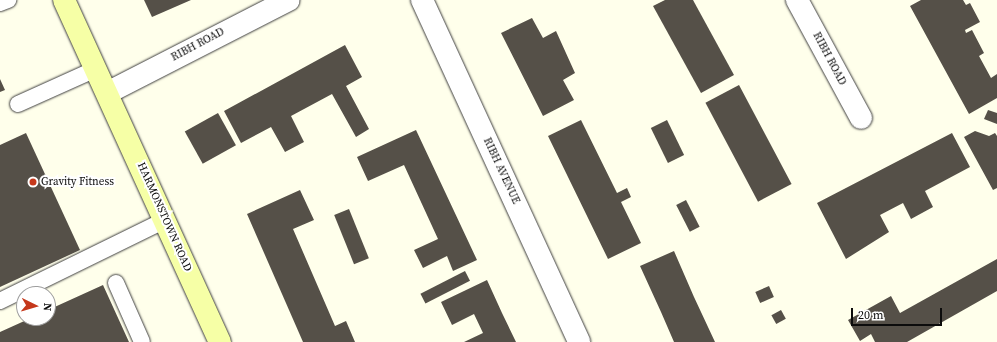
<!DOCTYPE html>
<html>
<head>
<meta charset="utf-8">
<style>
  body { margin:0 }
  #map { position:relative; width:997px; height:342px; overflow:hidden; background:#ffffeb; font-family:"Source Serif 4",serif }
  div>[style] { position:absolute }
  [style*='--x'] { left:calc(var(--x)*1px); top:calc(var(--y)*1px); width:calc(var(--w)*1px); rotate:calc(var(--a)*1deg) }
  .building>* { inset:0; background:#555048; transform-origin:0 0 }
  .roads { filter:drop-shadow(0 0 1px #3f3f3f) drop-shadow(0 0 1px #3f3f3f) }
  .lane>* { height:16px; margin:-8px; padding:0 8px; transform-origin:8px; border-radius:8px; background:#fff }
  .street>* { height:22px; margin:-11px; padding:0 11px; transform-origin:11px; border-radius:11px; background:#fff }
  .secondary>* { height:22px; margin:-11px; padding:0 11px; transform-origin:11px; border-radius:11px; background:#f6ffa6 }
  .dots>* { width:11px; height:11px; translate:-50% -50%; box-sizing:border-box; border:2px solid #fff; border-radius:50% }
  span { translate:-50% -50%; white-space:nowrap; text-align:center; line-height:1.15; -webkit-text-stroke:4px #fff; paint-order:stroke }
  .street-label { font-size:11px; color:#0c0c0c }
  .poi-label { font-size:11px; color:#0c0c0c }
  .left { translate:0 -50%; text-align:left }
  .north { position:absolute; left:16px; top:286px; width:40px; height:40px; box-sizing:border-box; background:#fff; border:1px solid #9e9e9e; border-radius:50%; rotate:95deg; font-size:11px; font-weight:700; line-height:16px; text-align:center; color:#0c0c0c }
  .north::after { content:''; display:block; margin:auto; width:14px; height:18px; background:#c5381b; clip-path:polygon(50% 0,100% 100%,50% 72%,0 100%) }
  .scale { position:absolute; left:851px; top:308px; width:91px; height:18px; box-sizing:border-box; border:2px solid #0c0c0c; border-top:0; padding-left:5px; font-size:12px; line-height:14px; white-space:nowrap; color:#0c0c0c; -webkit-text-stroke:3px #fff; paint-order:stroke }
</style>
</head>
<body>
<div id="map">
  <div class="building">
    <i style="clip-path:polygon(144px 0,191px 0,152px 17px)"></i>
    <i style="clip-path:polygon(665px 0,693px 0,734px 75px,701px 93px,653px 6px)"></i>
    <i style="clip-path:polygon(921px 0,963px 0,966px 5px,970px 3px,980px 22px,965px 30px,966px 33px,972px 30px,984px 53px,979px 56px,991px 78px,997px 74px,997px 98px,969px 114px,910px 6px)"></i>
    <i style="clip-path:polygon(532px 18px,543px 38px,556px 31px,575px 73px,563px 80px,574px 100px,543px 116px,501px 33px)"></i>
    <i style="clip-path:polygon(345px 45px,362px 77px,346px 86px,369px 129px,356px 137px,332px 94px,291px 116px,304px 142px,285px 152px,271px 127px,241px 143px,224px 111px)"></i>
    <i style="clip-path:polygon(0 79px,5px 90px,0 92px)"></i>
    <i style="left:739px;top:85px;width:112px;height:38px;rotate:62deg"></i>
    <i style="clip-path:polygon(988px 110px,997px 113px,997px 124px,984px 119px)"></i>
    <i style="left:218px;top:113px;width:37px;height:38px;rotate:61deg"></i>
    <i style="clip-path:polygon(581px 120px,617px 193px,627px 188px,631px 197px,621px 202px,641px 243px,608px 259px,548px 136px)"></i>
    <i style="left:667px;top:120px;width:39px;height:18px;rotate:64deg"></i>
    <i style="clip-path:polygon(416px 130px,477px 260px,453px 271px,447px 256px,423px 268px,414px 250px,438px 239px,404px 165px,368px 181px,357px 157px)"></i>
    <i style="clip-path:polygon(975px 131px,989px 136px,995px 133px,997px 136px,997px 188px,993px 190px,964px 137px)"></i>
    <i style="clip-path:polygon(26px 133px,80px 250px,0 287px,0 145px)"></i>
    <i style="clip-path:polygon(952px 133px,970px 167px,925px 191px,933px 207px,911px 219px,903px 203px,880px 215px,889px 232px,846px 259px,817px 203px)"></i>
    <i style="clip-path:polygon(300px 190px,314px 220px,293px 229px,335px 326px,346px 321px,355px 342px,303px 342px,247px 214px)"></i>
    <i style="left:686px;top:200px;width:30px;height:11px;rotate:63deg"></i>
    <i style="left:349px;top:209px;width:53px;height:16px;rotate:68deg"></i>
    <i style="clip-path:polygon(674px 251px,694px 297px,715px 342px,674px 342px,661px 312px,640px 266px)"></i>
    <i style="clip-path:polygon(997px 259px,997px 291px,907px 342px,875px 342px,871px 334px,860px 341px,848px 320px,891px 296px,900px 313px)"></i>
    <i style="left:465px;top:271px;width:11px;height:50px;rotate:63deg"></i>
    <i style="clip-path:polygon(487px 280px,502px 313px,516px 342px,464px 342px,483px 333px,474px 314px,452px 325px,441px 302px)"></i>
    <i style="clip-path:polygon(103px 285px,129px 342px,0 342px,0 332px,31px 318px,48px 318px,48px 310px)"></i>
    <i style="left:769px;top:286px;width:12px;height:15px;rotate:66deg"></i>
    <i style="left:781px;top:310px;width:10px;height:11px;rotate:61deg"></i>
  </div>
  <div class="roads">
    <div class="lane">
      <i style="--x:0;--y:3;--w:9;--a:-21"></i>
      <i style="--x:18;--y:104;--w:85;--a:-24.2"></i>
      <i style="--x:116;--y:283;--w:64;--a:66.2"></i>
      <i style="--x:0;--y:301;--w:184;--a:-26.1"></i>
    </div>
    <div class="street">
      <i style="--x:422;--y:0;--w:376;--a:65.3"></i>
      <i style="--x:797;--y:0;--w:134;--a:61.5"></i>
      <i style="--x:107;--y:93;--w:204;--a:-27.1"></i>
    </div>
    <div class="secondary">
      <i style="--x:64;--y:0;--w:376;--a:65.5"></i>
    </div>
  </div>
  <div class="dots">
    <i style="left:33px;top:182px;background:#c5381b"></i>
  </div>
  <div class="street-label">
    <span style="left:198px;top:45px;rotate:-28deg">RIBH ROAD</span>
    <span style="left:829px;top:59px;rotate:62deg">RIBH ROAD</span>
    <span style="left:501px;top:171px;rotate:65deg">RIBH AVENUE</span>
    <span style="left:164px;top:217px;rotate:66deg">HARMONSTOWN ROAD</span>
  </div>
  <div class="poi-label">
    <span class="left" style="left:41px;top:182px">Gravity Fitness</span>
  </div>
  <div class="north">N</div>
  <div class="scale">20 m</div>
</div>
</body>
</html>
